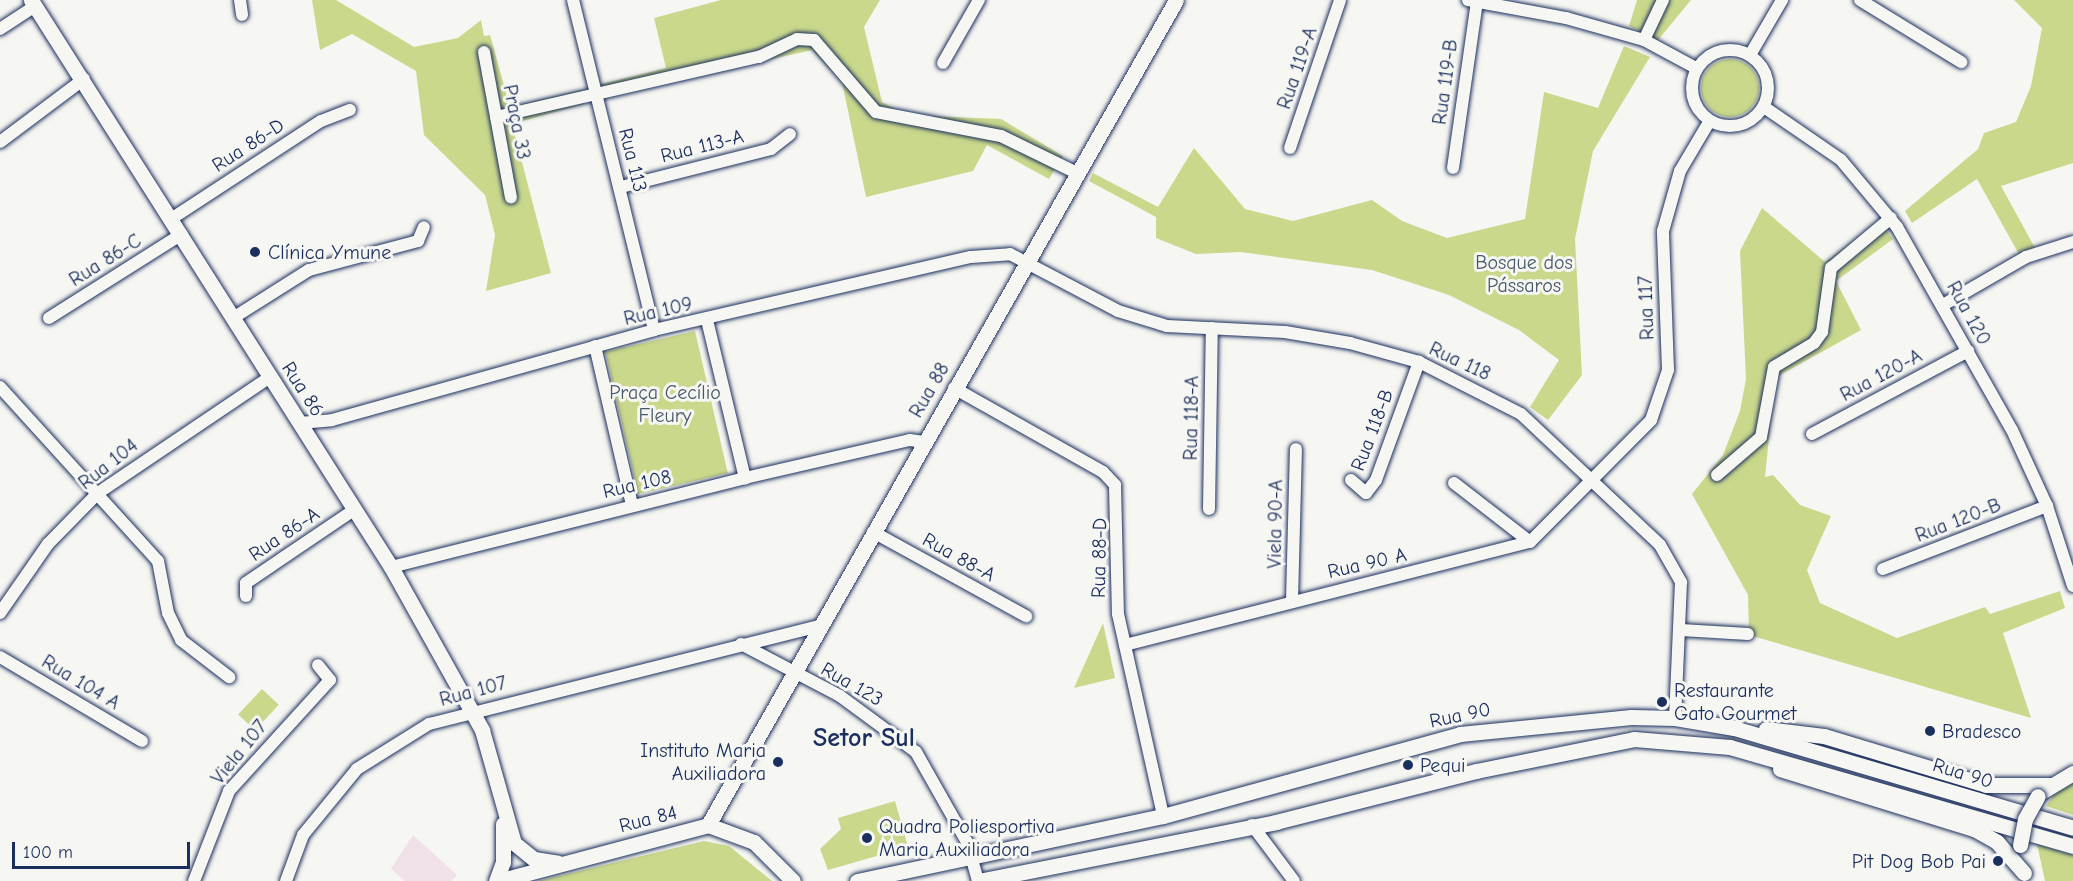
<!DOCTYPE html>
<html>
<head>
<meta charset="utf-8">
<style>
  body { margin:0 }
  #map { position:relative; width:2073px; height:881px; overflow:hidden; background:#f6f6f2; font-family:"Comic Neue",sans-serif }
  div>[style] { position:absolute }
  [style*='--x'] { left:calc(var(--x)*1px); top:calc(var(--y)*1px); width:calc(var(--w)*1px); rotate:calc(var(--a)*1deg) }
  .built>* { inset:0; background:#f0e1e8 }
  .green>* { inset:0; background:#cad88c; transform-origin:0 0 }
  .round { border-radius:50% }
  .roads { filter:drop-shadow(0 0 2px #1b2f5e) drop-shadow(0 0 2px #1b2f5e) }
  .minor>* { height:12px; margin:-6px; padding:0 6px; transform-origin:6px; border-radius:6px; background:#f6f6f2 }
  .minor>.ring { margin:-6px; padding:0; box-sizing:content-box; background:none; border:12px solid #f6f6f2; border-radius:50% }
  .major>* { height:15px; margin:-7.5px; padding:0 7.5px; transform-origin:7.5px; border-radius:7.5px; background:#f6f6f2 }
  .bridges { filter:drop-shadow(0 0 2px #1b2f5e) drop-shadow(0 0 2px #1b2f5e) }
  .major-bridge>* { height:15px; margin:-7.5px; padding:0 7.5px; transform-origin:7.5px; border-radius:7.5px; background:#f6f6f2 }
  .dots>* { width:16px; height:16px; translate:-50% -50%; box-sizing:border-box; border:3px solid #f6f6f2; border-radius:50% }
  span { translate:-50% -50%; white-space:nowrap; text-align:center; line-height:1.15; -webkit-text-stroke:6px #f6f6f2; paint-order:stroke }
  .street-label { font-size:20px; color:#1b2f5e }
  .poi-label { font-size:20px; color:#1b2f5e }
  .left { translate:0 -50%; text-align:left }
  .right { translate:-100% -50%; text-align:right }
  .park-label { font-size:20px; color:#47596a }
  .district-label { font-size:26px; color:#1b2f5e; font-weight:700 }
  .scale { position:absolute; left:12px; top:842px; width:178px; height:27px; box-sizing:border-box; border:3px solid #1b2f5e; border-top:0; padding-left:8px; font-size:18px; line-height:21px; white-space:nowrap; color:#1b2f5e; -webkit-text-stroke:4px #f6f6f2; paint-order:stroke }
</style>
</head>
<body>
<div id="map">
  <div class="built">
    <i style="clip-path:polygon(413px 835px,457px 875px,451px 881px,405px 881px,391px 869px)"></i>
  </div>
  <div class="green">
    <i style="clip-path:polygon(312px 0,336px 0,414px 47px,458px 38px,481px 20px,484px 36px,490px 35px,510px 107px,581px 90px,584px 104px,512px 124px,551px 273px,486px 291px,495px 235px,485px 195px,424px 135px,416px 71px,352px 34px,320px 50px)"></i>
    <i style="clip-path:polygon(721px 0,880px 0,864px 27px,882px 102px,907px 115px,1001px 119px,1063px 156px,1049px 179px,987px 145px,973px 171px,866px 197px,842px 82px,812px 50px,604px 97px,601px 84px,666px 68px,654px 18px)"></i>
    <i style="clip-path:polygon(1637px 0,1691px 0,1658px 40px,1629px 26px)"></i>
    <i style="clip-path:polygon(2014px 0,2073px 0,2073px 163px,2001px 186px,2035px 248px,2020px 256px,1977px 179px,1912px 223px,1905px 211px,1978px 149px,1984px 133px,2016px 122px,2031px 86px,2042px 28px)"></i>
    <i style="clip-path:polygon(1624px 46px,1650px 57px,1593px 151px,1575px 239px,1582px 375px,1548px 420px,1530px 407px,1559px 360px,1519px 330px,1449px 295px,1372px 270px,1241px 252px,1196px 254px,1156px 238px,1156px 217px,1089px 181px,1093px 173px,1158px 207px,1194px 148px,1245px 209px,1293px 221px,1372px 200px,1402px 221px,1447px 238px,1525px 219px,1544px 92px,1598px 108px)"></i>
    <i class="round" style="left:1701px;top:59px;width:58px;height:58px"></i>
    <i style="clip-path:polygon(1762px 208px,1825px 262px,1880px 222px,1893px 239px,1836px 281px,1861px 330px,1775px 378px,1765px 477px,1773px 475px,1800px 505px,1831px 516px,1807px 570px,1820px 603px,1897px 638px,1985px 607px,1990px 614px,2060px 591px,2065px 608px,2003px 633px,2031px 718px,1749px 635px,1748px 595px,1692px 494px,1723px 455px,1740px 411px,1746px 379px,1740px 251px)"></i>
    <i style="left:695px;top:331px;width:146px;height:92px;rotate:77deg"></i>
    <i style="clip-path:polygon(1103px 623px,1115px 678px,1074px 688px)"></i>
    <i style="left:262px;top:689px;width:23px;height:35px;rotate:43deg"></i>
    <i style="clip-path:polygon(2073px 781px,2073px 815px,2046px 806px,2056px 792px)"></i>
    <i style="clip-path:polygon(895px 801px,908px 847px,828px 870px,820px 849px,841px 829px,838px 818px)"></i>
    <i style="clip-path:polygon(704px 841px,729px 846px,772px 881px,538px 881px)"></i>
    <i style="clip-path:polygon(2037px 844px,2073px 855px,2073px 881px,2045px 881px)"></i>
  </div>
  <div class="roads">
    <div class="minor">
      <i style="--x:240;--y:0;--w:15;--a:82"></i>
      <i style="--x:573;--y:0;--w:340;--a:76.2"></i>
      <i style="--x:1468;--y:0;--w:100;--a:10.4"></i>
      <i style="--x:1566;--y:18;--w:81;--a:15.8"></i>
      <i style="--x:1644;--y:40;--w:59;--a:28.3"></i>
      <i style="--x:1860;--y:0;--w:119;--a:31.5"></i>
      <i style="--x:0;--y:29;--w:42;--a:-33.3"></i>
      <i style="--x:1644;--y:40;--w:44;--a:-64.6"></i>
      <i class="ring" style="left:1692px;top:50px;width:64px;height:64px"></i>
      <i style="--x:484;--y:52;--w:148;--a:79.5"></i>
      <i style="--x:1750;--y:55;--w:64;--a:-59.8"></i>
      <i style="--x:943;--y:63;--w:73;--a:-60.3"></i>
      <i style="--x:1764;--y:107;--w:93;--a:34.5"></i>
      <i style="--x:1841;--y:160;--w:87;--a:50.1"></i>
      <i style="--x:1897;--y:227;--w:233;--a:60.5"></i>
      <i style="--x:2012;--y:430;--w:84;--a:65.3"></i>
      <i style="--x:2047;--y:506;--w:84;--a:72"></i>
      <i style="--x:496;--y:117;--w:270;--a:-12.9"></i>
      <i style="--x:759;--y:57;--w:42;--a:-25.3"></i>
      <i style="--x:797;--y:39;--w:17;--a:3"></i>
      <i style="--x:814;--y:40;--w:95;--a:49.3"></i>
      <i style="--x:876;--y:112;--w:127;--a:10.9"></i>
      <i style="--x:1001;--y:136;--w:85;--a:26"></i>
      <i style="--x:0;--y:142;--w:105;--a:-36.9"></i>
      <i style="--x:1290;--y:148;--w:156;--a:-71.3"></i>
      <i style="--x:1453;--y:168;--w:169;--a:-81.8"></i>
      <i style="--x:621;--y:187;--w:155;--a:-14.2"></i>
      <i style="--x:771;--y:149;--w:24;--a:-38"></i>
      <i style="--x:171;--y:219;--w:179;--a:-33.2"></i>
      <i style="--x:321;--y:121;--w:31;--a:-21"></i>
      <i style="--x:1943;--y:305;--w:96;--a:-30"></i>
      <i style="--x:2026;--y:257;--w:49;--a:-17.7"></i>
      <i style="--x:49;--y:318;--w:157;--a:-32.3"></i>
      <i style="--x:233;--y:318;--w:90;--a:-32.3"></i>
      <i style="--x:309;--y:270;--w:113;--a:-14.9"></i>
      <i style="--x:418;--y:241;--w:15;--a:-67"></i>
      <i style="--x:707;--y:320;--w:163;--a:76.5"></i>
      <i style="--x:595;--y:346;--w:163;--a:76.9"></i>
      <i style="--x:0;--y:387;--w:235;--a:47.8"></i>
      <i style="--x:158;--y:561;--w:53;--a:79.1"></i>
      <i style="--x:168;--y:613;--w:30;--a:64"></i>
      <i style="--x:181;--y:640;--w:61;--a:37.6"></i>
      <i style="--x:954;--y:388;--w:171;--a:29.4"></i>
      <i style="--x:1103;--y:472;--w:18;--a:47"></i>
      <i style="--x:1115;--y:485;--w:129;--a:88.7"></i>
      <i style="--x:1118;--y:614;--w:207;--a:77.4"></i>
      <i style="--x:300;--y:423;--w:32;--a:-5"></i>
      <i style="--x:332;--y:420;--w:334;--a:-15.6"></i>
      <i style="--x:654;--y:330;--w:325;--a:-13"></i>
      <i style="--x:971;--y:257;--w:39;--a:-4"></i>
      <i style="--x:1010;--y:254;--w:122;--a:27.8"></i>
      <i style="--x:1118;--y:311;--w:51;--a:17"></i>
      <i style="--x:1167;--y:326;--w:118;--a:2.9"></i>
      <i style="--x:1285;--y:332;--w:66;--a:9.6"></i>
      <i style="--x:1350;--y:343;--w:72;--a:15.4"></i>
      <i style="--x:1419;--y:362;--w:114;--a:27"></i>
      <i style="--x:1521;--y:414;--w:191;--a:43.3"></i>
      <i style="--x:1660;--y:545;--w:43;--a:60.4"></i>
      <i style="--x:1681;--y:582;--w:136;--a:92.5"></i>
      <i style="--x:1812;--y:434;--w:177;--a:-28"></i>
      <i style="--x:1717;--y:475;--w:58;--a:-40.8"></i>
      <i style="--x:1761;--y:437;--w:71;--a:-79.5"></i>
      <i style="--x:1774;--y:367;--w:47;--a:-31"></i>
      <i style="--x:1814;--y:343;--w:14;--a:-54"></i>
      <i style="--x:1822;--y:332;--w:65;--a:-82"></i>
      <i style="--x:1831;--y:268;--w:78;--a:-39.8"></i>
      <i style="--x:1351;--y:480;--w:20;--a:41"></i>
      <i style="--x:1366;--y:493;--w:16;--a:-52"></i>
      <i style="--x:1376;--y:480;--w:126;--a:-70"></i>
      <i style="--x:1454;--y:483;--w:96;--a:37.8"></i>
      <i style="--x:1209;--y:509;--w:181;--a:-89.1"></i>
      <i style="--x:873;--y:532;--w:175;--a:28.8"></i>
      <i style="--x:391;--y:567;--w:365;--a:-14.1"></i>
      <i style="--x:745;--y:478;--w:169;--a:-13"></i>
      <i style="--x:910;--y:440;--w:14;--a:8"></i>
      <i style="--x:1883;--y:569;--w:176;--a:-21"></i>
      <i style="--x:246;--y:596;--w:13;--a:-90"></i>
      <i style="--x:246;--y:583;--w:130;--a:-34.1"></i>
      <i style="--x:1292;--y:600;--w:151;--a:-88.5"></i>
      <i style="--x:0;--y:613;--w:84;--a:-55.2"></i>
      <i style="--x:48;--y:544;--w:71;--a:-45.6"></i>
      <i style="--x:98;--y:493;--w:207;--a:-34"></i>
      <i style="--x:1681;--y:630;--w:67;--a:3.4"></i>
      <i style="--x:741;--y:644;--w:112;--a:27.7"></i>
      <i style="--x:840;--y:696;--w:94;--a:36.4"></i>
      <i style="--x:916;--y:752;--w:103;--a:60.5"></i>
      <i style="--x:967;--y:842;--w:41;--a:74.2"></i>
      <i style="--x:1125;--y:645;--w:418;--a:-14.3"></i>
      <i style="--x:1530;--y:542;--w:172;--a:-45.2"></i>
      <i style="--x:1651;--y:420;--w:53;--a:-71.2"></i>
      <i style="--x:1668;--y:370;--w:139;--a:-92.1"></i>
      <i style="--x:1663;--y:231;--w:62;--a:-74.2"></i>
      <i style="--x:1680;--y:171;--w:57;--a:-59.4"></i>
      <i style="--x:0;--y:657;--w:165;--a:30.6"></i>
      <i style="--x:1252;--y:825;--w:70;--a:53.1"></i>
      <i style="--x:194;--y:881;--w:97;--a:-68.7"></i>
      <i style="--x:229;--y:791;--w:150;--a:-47.7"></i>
      <i style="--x:330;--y:680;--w:19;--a:-129"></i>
      <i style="--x:286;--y:881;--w:49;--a:-69.7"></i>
      <i style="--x:303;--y:835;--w:85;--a:-50.7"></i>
      <i style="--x:357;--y:769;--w:85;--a:-32"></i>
      <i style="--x:429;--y:724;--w:402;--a:-14.1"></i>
    </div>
    <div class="major">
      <i style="--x:31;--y:0;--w:672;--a:57.59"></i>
      <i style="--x:391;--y:567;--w:187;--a:60.8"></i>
      <i style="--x:482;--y:730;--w:117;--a:74.2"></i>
      <i style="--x:514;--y:843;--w:26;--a:39"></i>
      <i style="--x:534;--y:859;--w:24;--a:9"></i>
      <i style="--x:1766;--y:729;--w:58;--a:6.9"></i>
      <i style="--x:1824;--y:736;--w:169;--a:16.8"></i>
      <i style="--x:1986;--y:785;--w:63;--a:0"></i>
      <i style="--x:1780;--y:769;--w:203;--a:17.2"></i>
      <i style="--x:1974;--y:829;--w:26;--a:29"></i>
      <i style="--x:1997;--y:842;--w:41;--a:48.9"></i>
      <i style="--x:2043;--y:791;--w:35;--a:-31"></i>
      <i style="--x:708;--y:825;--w:948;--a:-60.43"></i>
      <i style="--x:496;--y:881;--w:20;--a:-70"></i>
      <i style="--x:503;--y:862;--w:38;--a:-90"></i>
      <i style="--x:498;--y:881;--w:217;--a:-14.9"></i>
      <i style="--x:708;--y:825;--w:49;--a:20.3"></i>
      <i style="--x:754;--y:842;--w:55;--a:45"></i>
      <i style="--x:857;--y:881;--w:313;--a:-12"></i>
      <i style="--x:1163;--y:816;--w:308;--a:-15.4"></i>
      <i style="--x:1460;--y:734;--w:172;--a:-5.7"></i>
      <i style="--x:1631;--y:717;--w:44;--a:1.3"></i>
      <i style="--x:1675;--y:718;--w:60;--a:9.6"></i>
      <i style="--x:1734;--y:728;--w:353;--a:16.4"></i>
      <i style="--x:979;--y:881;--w:303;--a:-11.2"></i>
      <i style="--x:1276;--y:822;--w:206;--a:-14.3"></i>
      <i style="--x:1476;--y:771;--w:161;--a:-11.4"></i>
      <i style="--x:1634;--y:739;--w:96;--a:4.8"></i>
      <i style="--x:1730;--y:747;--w:357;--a:16.1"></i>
    </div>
  </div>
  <div class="bridges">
    <div class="major-bridge">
      <i style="--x:2020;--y:845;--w:26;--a:-79"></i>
      <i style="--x:2025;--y:819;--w:26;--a:-61"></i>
    </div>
  </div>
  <div class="dots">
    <i style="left:255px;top:252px;background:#1b2f5e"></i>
    <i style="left:1662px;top:702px;background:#1b2f5e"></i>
    <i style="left:1930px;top:731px;background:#1b2f5e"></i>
    <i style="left:778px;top:762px;background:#1b2f5e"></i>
    <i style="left:1408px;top:765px;background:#1b2f5e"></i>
    <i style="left:867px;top:838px;background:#1b2f5e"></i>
    <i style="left:1998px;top:861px;background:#1b2f5e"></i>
  </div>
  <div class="street-label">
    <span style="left:1297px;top:68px;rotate:-71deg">Rua 119-A</span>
    <span style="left:1445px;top:82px;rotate:-82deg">Rua 119-B</span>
    <span style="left:517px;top:122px;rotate:79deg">Praça 33</span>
    <span style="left:248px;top:145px;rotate:-33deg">Rua 86-D</span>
    <span style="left:702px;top:146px;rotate:-14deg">Rua 113-A</span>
    <span style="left:633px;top:160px;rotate:76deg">Rua 113</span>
    <span style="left:105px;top:260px;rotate:-32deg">Rua 86-C</span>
    <span style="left:1646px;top:308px;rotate:-92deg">Rua 117</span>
    <span style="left:658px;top:311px;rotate:-13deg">Rua 109</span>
    <span style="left:1969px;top:313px;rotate:61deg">Rua 120</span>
    <span style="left:1460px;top:361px;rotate:25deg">Rua 118</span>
    <span style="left:1881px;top:375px;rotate:-28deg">Rua 120-A</span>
    <span style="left:303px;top:389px;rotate:57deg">Rua 86</span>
    <span style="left:929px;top:390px;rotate:-60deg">Rua 88</span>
    <span style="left:1191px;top:418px;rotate:-89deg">Rua 118-A</span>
    <span style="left:1372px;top:430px;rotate:-69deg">Rua 118-B</span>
    <span style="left:108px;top:464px;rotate:-38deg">Rua 104</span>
    <span style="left:637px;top:484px;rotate:-13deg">Rua 108</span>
    <span style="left:1958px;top:520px;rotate:-21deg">Rua 120-B</span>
    <span style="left:1275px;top:524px;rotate:-89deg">Viela 90-A</span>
    <span style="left:284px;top:534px;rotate:-34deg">Rua 86-A</span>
    <span style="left:959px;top:557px;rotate:29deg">Rua 88-A</span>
    <span style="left:1099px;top:558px;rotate:-89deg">Rua 88-D</span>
    <span style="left:1367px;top:563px;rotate:-13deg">Rua 90 A</span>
    <span style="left:81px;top:682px;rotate:31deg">Rua 104 A</span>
    <span style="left:852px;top:684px;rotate:30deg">Rua 123</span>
    <span style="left:473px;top:691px;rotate:-15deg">Rua 107</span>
    <span style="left:1460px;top:715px;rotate:-12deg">Rua 90</span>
    <span style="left:239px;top:752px;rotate:-51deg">Viela 107</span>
    <span style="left:1963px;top:773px;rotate:17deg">Rua 90</span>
    <span style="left:648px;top:819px;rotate:-14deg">Rua 84</span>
  </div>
  <div class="poi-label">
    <span class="left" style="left:268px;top:252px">Clínica Ymune</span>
    <span class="left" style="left:1674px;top:702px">Restaurante<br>Gato Gourmet</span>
    <span class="left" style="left:1942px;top:731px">Bradesco</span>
    <span class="right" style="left:766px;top:762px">Instituto Maria<br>Auxiliadora</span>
    <span class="left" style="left:1420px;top:765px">Pequi</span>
    <span class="left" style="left:879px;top:838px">Quadra Poliesportiva<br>Maria Auxiliadora</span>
    <span class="right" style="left:1986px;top:861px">Pit Dog Bob Pai</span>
  </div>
  <div class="park-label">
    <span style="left:1524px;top:274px">Bosque dos<br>Pássaros</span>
    <span style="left:665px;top:404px">Praça Cecílio<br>Fleury</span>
  </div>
  <div class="district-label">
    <span style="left:864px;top:739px">Setor Sul</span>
  </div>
  <div class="scale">100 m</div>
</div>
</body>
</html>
